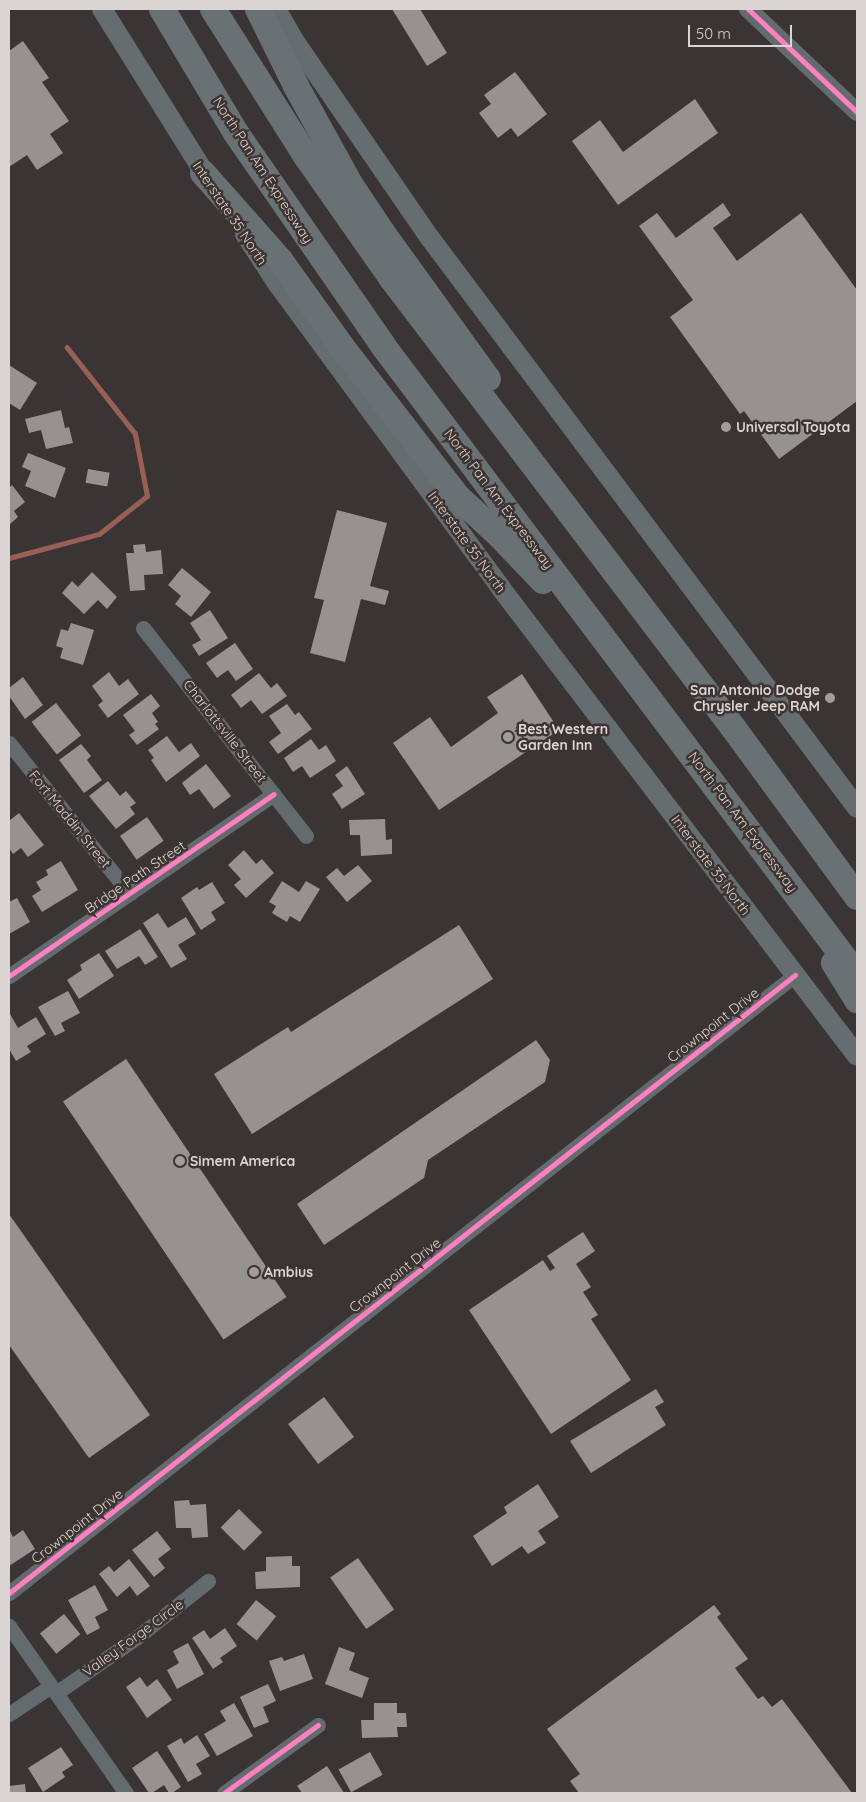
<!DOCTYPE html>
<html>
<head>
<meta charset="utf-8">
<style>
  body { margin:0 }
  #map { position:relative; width:866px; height:1802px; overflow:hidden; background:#3a3534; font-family:Quicksand,sans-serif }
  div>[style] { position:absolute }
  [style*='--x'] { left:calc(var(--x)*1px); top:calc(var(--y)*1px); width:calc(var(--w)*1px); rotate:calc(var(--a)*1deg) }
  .stream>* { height:4.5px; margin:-2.25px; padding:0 2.25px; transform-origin:2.25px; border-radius:2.25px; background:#986055 }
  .building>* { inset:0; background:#969292; transform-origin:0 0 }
  .minor>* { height:15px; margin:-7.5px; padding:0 7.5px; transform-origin:7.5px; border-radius:7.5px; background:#646b6e }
  .tertiary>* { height:18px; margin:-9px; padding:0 9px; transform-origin:9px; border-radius:9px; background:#646b6e }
  .secondary>* { height:20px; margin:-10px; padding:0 10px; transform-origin:10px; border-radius:10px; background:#656d70 }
  .motorway>* { height:26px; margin:-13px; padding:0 13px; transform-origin:13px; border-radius:13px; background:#697175 }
  .cycleway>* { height:5px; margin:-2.5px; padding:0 2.5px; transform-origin:2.5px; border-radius:2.5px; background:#ff80c0 }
  .dots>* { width:14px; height:14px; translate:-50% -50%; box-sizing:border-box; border:2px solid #3d3331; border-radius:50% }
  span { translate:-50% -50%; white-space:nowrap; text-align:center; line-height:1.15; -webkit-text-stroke:5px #3d3331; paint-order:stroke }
  .street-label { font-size:14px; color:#dad4d2 }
  .poi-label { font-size:14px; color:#dad4d2; font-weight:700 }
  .left { translate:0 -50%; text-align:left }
  .right { translate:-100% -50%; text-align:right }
  .frame { position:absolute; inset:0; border:10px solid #dad4d2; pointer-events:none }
  .scale { position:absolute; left:688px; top:25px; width:104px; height:22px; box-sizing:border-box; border:2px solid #dad4d2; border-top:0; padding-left:6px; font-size:15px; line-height:18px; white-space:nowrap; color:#dad4d2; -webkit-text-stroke:4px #3d3331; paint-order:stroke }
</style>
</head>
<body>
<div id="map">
  <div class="stream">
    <i style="--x:9;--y:558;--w:93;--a:-14.9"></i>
    <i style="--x:99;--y:534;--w:61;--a:-38.4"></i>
    <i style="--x:147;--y:496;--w:63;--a:-101"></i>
    <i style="--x:135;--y:434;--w:110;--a:-128.3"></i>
  </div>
  <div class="building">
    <i style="clip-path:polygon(392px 9px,420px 9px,447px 53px,427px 66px)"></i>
    <i style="clip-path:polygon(23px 41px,49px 78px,42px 82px,69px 121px,50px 134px,63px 153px,37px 170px,27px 155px,9px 167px,9px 51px)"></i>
    <i style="clip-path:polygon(515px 72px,547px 114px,518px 137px,511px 128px,498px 138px,479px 113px,491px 104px,484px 95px)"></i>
    <i style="clip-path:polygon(695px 99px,718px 133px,618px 205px,572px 141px,600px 120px,623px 152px)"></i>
    <i style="clip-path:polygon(723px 203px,731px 215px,713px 228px,737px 261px,801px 213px,857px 290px,857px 401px,779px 459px,744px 411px,740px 414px,670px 317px,693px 300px,639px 226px,657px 213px,676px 238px)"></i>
    <i style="clip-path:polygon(9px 365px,37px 383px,20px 410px,9px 403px)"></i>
    <i style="clip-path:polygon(61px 410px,65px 428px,69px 427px,73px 443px,46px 449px,41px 430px,29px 433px,25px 419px)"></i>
    <i style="clip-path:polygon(28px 453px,66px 468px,55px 498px,25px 486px,31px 471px,22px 467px)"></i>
    <i style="left:88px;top:469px;width:22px;height:14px;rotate:10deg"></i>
    <i style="clip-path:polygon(12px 485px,25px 502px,14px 511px,18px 517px,9px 525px,9px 488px)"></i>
    <i style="clip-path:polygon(337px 510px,387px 523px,370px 586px,389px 591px,385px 605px,361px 599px,345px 662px,310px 653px,324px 600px,314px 598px)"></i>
    <i style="clip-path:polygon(145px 544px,146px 552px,161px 550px,163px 574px,144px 575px,145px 590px,130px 591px,126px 553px,134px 553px,133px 545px)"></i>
    <i style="clip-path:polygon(182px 568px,211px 592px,191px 617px,175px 604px,181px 596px,168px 585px)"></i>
    <i style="clip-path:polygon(92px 572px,117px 597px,107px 609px,98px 600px,84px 614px,62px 593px,72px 581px,78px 587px)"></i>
    <i style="clip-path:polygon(210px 610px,228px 638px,199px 656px,192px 645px,201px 640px,190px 623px)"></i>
    <i style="clip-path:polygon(71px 623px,94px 630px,83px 665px,60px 658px,63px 648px,56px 646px,61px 629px,68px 631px)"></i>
    <i style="clip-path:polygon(235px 643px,253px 669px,236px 681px,228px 670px,217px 678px,206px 663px)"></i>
    <i style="clip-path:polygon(109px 672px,119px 686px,128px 679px,139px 694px,108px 718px,98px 705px,103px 701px,92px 686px)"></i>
    <i style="clip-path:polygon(259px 673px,271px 688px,277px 683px,287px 696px,262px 714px,251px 700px,241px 708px,231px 695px)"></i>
    <i style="clip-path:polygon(522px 674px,559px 730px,439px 810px,393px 743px,430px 717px,451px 747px,498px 713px,487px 697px)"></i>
    <i style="clip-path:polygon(23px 677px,43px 705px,25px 719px,9px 696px,9px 688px)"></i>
    <i style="clip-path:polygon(151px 694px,160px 706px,152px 713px,158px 722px,155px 724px,159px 729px,137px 745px,129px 735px,135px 731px,123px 715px)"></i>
    <i style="left:56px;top:703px;width:41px;height:31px;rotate:52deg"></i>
    <i style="clip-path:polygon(287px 704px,295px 715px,299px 712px,312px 729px,278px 754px,269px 742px,281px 733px,269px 716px)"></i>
    <i style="clip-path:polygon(167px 736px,179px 752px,191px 743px,200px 756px,166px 782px,151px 760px,154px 758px,148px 750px)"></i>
    <i style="clip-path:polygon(311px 739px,319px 750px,326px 745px,336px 761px,310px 778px,302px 766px,293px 772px,284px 758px)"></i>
    <i style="clip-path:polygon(81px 744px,91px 756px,87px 760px,102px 780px,84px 793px,59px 760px)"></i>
    <i style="clip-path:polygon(206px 764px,231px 796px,214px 809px,199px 789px,190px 795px,182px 783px)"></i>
    <i style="clip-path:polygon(347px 766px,365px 794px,342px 809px,332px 794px,343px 786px,335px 775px)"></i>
    <i style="clip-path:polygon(108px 781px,120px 796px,126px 791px,136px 803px,130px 807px,135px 814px,116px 829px,89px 796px)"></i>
    <i style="clip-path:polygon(19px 813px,44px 845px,28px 857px,21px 848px,13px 854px,9px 848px,9px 821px)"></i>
    <i style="left:147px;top:817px;width:29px;height:33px;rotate:55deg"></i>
    <i style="clip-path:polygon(385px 819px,386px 840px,392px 839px,392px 854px,361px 856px,360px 835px,350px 835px,349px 820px)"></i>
    <i style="clip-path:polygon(244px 850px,256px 864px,262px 859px,274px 873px,246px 898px,234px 885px,241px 879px,228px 865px)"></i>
    <i style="clip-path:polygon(61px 861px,78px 890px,42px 912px,32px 896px,41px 890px,36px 882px,48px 875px,46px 870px)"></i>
    <i style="clip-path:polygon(358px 865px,372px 881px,347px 902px,326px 877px,337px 868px,344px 876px)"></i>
    <i style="clip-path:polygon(282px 881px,299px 892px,306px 881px,320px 889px,300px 922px,290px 916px,287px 922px,272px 913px,276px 906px,269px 902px)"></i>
    <i style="clip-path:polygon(212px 882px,225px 903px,211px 912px,216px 920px,201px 930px,181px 898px,197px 887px,199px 890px)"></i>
    <i style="clip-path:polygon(17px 898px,30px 922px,9px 934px,9px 902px)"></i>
    <i style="clip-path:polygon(158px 913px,168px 928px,186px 917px,196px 934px,178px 945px,187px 959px,171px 968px,143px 923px)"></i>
    <i style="clip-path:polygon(459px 925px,493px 979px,252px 1134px,214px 1074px,288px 1027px,291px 1032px)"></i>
    <i style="clip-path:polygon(140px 929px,158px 957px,145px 965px,139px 956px,117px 969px,105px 951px)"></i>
    <i style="clip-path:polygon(99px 953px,114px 976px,79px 999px,67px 980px,82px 970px,80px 965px)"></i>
    <i style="clip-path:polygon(68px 991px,80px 1013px,61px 1023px,65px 1031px,55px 1036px,38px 1007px)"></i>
    <i style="clip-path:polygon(10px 1014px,18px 1028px,36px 1017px,46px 1034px,27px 1046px,31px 1052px,16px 1061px,9px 1049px)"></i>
    <i style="clip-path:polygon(536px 1040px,550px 1060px,545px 1082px,428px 1160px,424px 1178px,324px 1245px,297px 1204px)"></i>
    <i style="left:126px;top:1059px;width:287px;height:76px;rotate:56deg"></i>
    <i style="clip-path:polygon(9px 1214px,150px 1415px,89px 1458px,9px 1345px)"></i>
    <i style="clip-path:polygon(583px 1232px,595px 1251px,576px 1264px,591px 1287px,583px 1292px,598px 1315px,591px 1319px,631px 1380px,551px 1434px,469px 1310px,543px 1260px,550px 1271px,555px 1268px,547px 1256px)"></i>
    <i style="clip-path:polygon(656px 1389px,664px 1402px,655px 1407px,666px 1425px,591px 1473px,570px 1441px)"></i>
    <i style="left:324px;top:1397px;width:50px;height:45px;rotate:53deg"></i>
    <i style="clip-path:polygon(538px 1484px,559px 1517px,538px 1531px,546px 1543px,528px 1554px,522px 1546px,492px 1566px,473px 1536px,507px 1513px,504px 1507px)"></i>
    <i style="clip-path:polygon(189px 1500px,190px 1505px,206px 1504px,208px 1537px,192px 1538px,191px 1528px,176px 1528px,174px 1501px)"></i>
    <i style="left:239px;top:1509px;width:33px;height:26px;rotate:45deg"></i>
    <i style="clip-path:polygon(9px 1529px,13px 1537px,23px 1530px,35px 1549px,9px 1566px)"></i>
    <i style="clip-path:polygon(157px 1531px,171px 1549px,158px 1559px,165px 1568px,154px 1577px,132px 1550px)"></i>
    <i style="clip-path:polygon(292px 1556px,292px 1566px,300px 1566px,300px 1587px,256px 1589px,255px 1572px,266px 1571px,266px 1557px)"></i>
    <i style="left:358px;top:1558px;width:63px;height:34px;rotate:55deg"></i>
    <i style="clip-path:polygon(129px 1559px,150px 1586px,137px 1596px,130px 1586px,117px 1597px,99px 1574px,109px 1566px,114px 1572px)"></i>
    <i style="clip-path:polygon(95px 1585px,108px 1610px,95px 1617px,100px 1628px,87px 1635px,68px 1600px)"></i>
    <i style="left:256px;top:1600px;width:26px;height:31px;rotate:39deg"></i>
    <i style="clip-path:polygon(714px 1605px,721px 1614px,717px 1617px,748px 1659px,735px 1668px,758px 1699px,763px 1696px,772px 1707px,782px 1699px,852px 1793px,579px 1793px,570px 1781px,580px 1774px,547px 1729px)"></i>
    <i style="left:64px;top:1614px;width:26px;height:31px;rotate:51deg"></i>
    <i style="clip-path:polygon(225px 1628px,237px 1646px,220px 1658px,223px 1662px,213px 1669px,192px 1638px,204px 1630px,210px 1639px)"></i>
    <i style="clip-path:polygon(188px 1643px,204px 1674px,177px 1689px,167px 1670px,179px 1663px,173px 1651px)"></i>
    <i style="clip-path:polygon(339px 1647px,355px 1653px,349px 1670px,369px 1678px,362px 1698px,325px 1684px)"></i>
    <i style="clip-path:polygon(304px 1654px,313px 1679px,280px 1691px,269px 1661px,282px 1657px,284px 1661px)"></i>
    <i style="clip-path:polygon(140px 1677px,147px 1687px,157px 1679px,172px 1700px,147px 1718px,126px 1687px)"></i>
    <i style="clip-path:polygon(268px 1684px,276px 1701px,263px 1707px,269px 1722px,254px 1728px,240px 1697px)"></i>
    <i style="clip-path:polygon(234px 1703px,253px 1736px,217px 1756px,204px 1734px,226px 1721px,220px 1711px)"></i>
    <i style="clip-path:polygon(374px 1703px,397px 1703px,397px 1713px,406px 1713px,407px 1727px,397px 1727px,398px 1737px,362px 1738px,361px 1720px,374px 1720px)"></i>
    <i style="clip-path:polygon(197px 1735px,210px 1756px,196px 1764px,202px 1774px,188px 1782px,167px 1746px,181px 1738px,184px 1744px)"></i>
    <i style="clip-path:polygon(61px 1747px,73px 1765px,62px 1772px,65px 1777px,43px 1792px,28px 1768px)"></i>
    <i style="clip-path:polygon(157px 1751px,181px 1787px,172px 1793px,169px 1793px,164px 1785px,152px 1793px,149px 1793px,132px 1768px)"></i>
    <i style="left:370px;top:1752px;width:26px;height:36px;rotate:61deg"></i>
    <i style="clip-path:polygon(327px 1766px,344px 1793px,302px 1793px,297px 1786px)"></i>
    <i style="clip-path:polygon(25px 1784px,26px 1793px,9px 1793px,9px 1786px)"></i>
  </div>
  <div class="minor">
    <i style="--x:143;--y:628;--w:264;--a:51.9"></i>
    <i style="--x:9;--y:743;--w:193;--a:51.3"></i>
    <i style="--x:9;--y:976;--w:321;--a:-34.5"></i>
    <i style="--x:9;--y:1593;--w:1000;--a:-38.18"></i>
    <i style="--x:9;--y:1626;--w:204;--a:55"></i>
    <i style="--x:56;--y:1693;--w:102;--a:-34.6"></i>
    <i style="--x:140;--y:1635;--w:87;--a:-38.5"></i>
    <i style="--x:9;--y:1714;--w:50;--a:-33.7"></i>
    <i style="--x:224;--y:1793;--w:116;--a:-35.9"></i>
  </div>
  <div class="tertiary">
    <i style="--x:748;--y:9;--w:150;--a:43.4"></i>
  </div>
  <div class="secondary">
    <i style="--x:102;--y:9;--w:208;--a:58"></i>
    <i style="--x:276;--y:9;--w:34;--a:60"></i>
    <i style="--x:293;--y:39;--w:242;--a:55.5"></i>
    <i style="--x:430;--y:238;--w:712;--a:53.16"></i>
    <i style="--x:245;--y:234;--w:59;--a:56.9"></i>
    <i style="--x:277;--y:283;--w:377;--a:53.7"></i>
    <i style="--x:500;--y:587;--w:589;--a:52.72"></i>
  </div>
  <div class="motorway">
    <i style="--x:162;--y:9;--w:144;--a:59.2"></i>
    <i style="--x:236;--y:133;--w:260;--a:55.3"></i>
    <i style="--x:384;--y:347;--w:786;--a:53.01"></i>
    <i style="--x:213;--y:9;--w:174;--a:57.7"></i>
    <i style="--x:306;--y:156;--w:150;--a:55"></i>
    <i style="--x:392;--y:279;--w:562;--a:52.74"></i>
    <i style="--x:732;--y:726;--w:212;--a:53.8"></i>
    <i style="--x:258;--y:9;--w:86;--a:63.7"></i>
    <i style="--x:296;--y:86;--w:112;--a:61.1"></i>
    <i style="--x:350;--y:184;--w:58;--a:56.3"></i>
    <i style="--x:382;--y:232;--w:181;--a:54.2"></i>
    <i style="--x:203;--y:173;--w:116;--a:48.5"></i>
    <i style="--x:280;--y:260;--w:107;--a:54.5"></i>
    <i style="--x:342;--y:347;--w:190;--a:52.3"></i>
    <i style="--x:458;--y:497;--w:54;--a:42.8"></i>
    <i style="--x:498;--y:534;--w:65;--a:46.2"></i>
    <i style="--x:834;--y:963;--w:44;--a:58.1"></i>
  </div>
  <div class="cycleway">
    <i style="--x:748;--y:9;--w:150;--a:43.4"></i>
    <i style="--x:9;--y:976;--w:321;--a:-34.5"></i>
    <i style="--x:9;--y:1593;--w:1000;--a:-38.18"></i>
    <i style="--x:224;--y:1793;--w:116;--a:-35.9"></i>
  </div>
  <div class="dots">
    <i style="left:726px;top:427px;background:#a29c9b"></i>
    <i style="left:830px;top:698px;background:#a29c9b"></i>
    <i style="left:508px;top:737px;background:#a29c9b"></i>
    <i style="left:180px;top:1161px;background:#a29c9b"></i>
    <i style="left:254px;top:1272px;background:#a29c9b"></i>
  </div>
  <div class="street-label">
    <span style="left:263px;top:170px;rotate:57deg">North Pan Am Expressway</span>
    <span style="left:230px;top:213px;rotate:56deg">Interstate 35 North</span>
    <span style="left:499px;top:499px;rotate:53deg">North Pan Am Expressway</span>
    <span style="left:467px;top:542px;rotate:54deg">Interstate 35 North</span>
    <span style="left:225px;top:731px;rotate:52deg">Charlottsville Street</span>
    <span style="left:70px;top:819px;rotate:51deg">Fort Maddin Street</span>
    <span style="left:743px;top:822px;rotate:53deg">North Pan Am Expressway</span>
    <span style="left:711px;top:865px;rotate:53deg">Interstate 35 North</span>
    <span style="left:135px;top:877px;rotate:-34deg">Bridge Path Street</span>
    <span style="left:713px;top:1025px;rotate:-38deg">Crownpoint Drive</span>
    <span style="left:395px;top:1275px;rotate:-38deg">Crownpoint Drive</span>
    <span style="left:77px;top:1526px;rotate:-38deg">Crownpoint Drive</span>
    <span style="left:133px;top:1638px;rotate:-36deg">Valley Forge Circle</span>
  </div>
  <div class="poi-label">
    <span class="left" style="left:736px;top:427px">Universal Toyota</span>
    <span class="right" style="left:820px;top:698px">San Antonio Dodge<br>Chrysler Jeep RAM</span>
    <span class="left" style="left:518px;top:737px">Best Western<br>Garden Inn</span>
    <span class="left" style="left:190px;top:1161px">Simem America</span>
    <span class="left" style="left:264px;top:1272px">Ambius</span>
  </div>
  <div class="frame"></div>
  <div class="scale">50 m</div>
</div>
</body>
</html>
